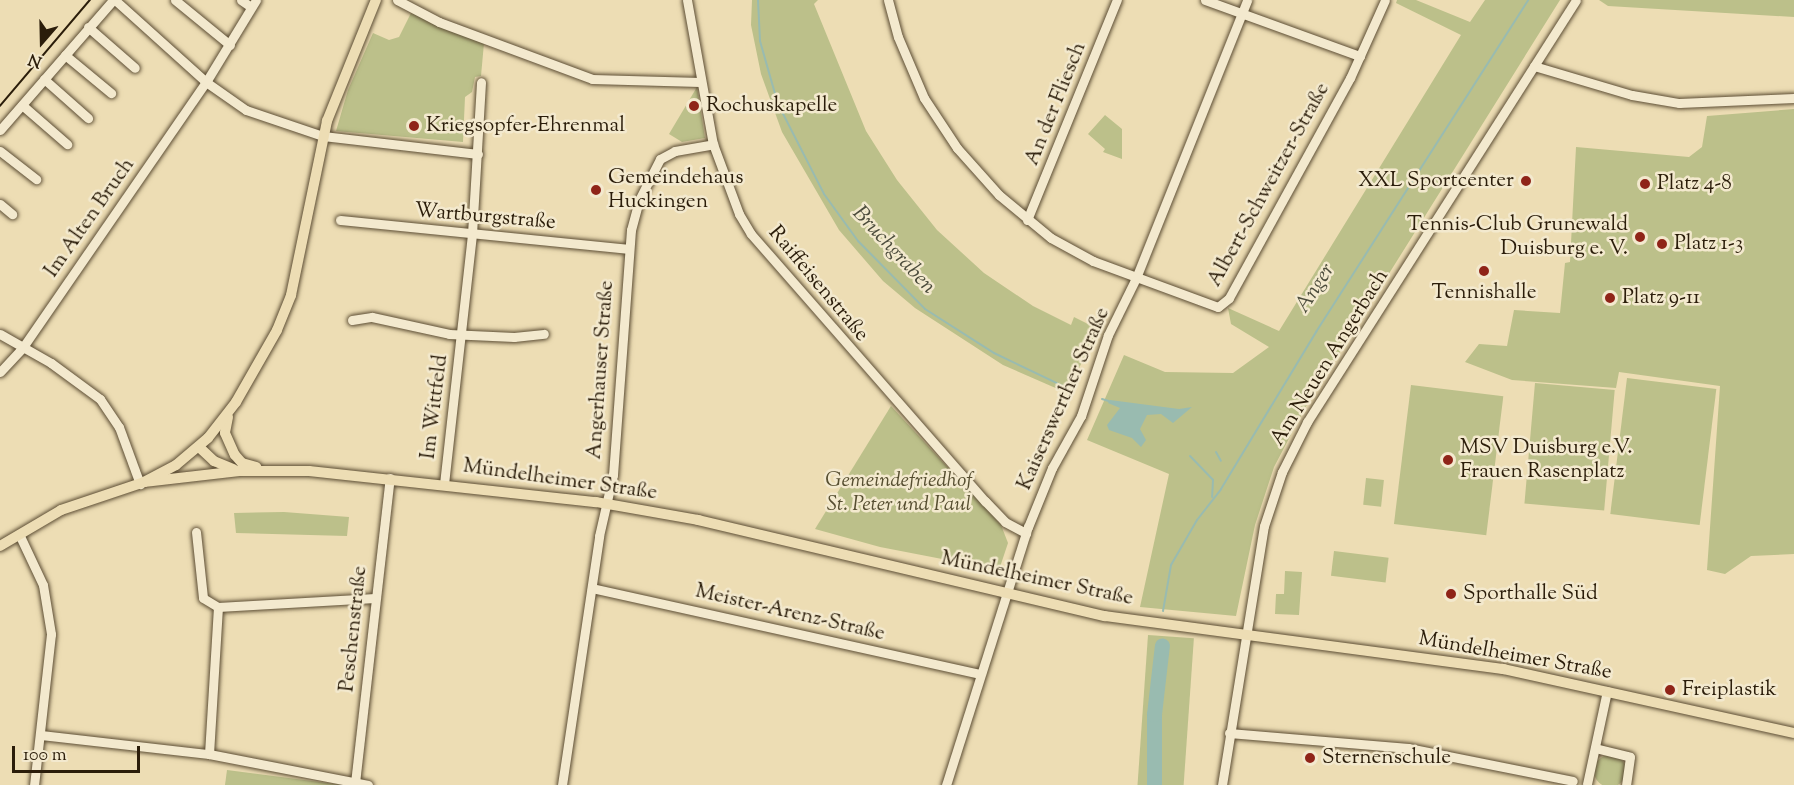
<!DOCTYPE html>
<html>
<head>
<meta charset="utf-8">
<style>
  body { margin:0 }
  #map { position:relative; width:1794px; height:785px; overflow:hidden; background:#edddb4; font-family:"Sorts Mill Goudy",serif }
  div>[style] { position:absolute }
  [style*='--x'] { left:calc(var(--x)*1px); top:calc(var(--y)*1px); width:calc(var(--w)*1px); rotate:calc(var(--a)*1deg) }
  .green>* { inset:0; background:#bcc08a; transform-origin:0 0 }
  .round { border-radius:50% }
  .water>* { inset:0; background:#99bbb0 }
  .stream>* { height:2px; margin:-1px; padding:0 1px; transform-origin:1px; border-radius:1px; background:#99bbb0 }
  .river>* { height:15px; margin:-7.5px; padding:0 7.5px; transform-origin:7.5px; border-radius:7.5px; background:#99bbb0 }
  .roads { filter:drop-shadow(0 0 2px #5c4d34) drop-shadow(0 0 2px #5c4d34) }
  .minor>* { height:9px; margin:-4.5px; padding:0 4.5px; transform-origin:4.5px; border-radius:4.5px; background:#f3e9ce }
  .major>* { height:10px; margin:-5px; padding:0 5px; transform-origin:5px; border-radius:5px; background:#edddb4 }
  .tram>* { height:1.5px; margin:-0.75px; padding:0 0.75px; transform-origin:0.75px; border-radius:0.75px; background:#2b1d0a }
  .dots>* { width:16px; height:16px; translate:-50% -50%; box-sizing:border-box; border:3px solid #f3e9ce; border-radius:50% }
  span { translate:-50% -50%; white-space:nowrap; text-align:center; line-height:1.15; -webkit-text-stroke:5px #f3e9ce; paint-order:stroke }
  .street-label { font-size:21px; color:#2b1d0a }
  .poi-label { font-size:21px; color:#2b1d0a }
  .left { translate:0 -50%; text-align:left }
  .right { translate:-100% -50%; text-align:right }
  .park-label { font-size:21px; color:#564e30; font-style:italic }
  .water-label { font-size:22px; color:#4c4c3c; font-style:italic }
  .north { position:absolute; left:12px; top:12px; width:60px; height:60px; -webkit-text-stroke:4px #f3e9ce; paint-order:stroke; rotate:200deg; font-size:16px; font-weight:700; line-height:24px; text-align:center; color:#2b1d0a }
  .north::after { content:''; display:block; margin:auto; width:21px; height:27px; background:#2b1d0a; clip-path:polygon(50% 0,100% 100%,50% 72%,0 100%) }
  .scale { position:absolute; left:12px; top:746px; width:128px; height:27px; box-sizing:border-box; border:3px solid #2b1d0a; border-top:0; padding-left:8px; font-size:18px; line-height:21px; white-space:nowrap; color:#2b1d0a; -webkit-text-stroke:4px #f3e9ce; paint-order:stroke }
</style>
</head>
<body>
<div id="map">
  <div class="green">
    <i style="clip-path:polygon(752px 0,818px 0,814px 4px,866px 131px,897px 180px,937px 230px,984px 273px,1033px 306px,1071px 325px,1074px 317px,1098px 329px,1067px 393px,1003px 365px,915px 308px,883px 281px,839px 230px,782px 132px,761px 74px,751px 25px)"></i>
    <i style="clip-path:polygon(1397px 0,1416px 0,1470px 22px,1485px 0,1560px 0,1305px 408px,1274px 467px,1255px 525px,1236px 616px,1140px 607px,1169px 474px,1087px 440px,1124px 355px,1165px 372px,1233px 373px,1269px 347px,1231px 324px,1228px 308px,1279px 331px,1461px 35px,1396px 3px)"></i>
    <i style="clip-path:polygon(1599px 0,1794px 0,1794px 17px,1608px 6px)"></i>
    <i style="clip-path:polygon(411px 13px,484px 43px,481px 76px,475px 77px,472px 92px,465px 97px,463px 142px,336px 131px,348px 90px,373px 33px,389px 40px,399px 37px)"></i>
    <i style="clip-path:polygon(697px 87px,705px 138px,682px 142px,669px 134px)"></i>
    <i style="clip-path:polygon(1794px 109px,1794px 554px,1751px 556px,1725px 574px,1707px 570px,1720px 386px,1619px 372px,1616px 388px,1512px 380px,1465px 362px,1479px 344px,1507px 346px,1514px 310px,1560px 313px,1565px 263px,1570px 262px,1576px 147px,1689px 157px,1702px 147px,1707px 116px)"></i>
    <i style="clip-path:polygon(1105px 115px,1122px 129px,1122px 159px,1103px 152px,1105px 149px,1088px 134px)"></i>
    <i style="left:1627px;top:378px;width:90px;height:137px;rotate:7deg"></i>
    <i style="left:1535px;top:383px;width:80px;height:121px;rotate:5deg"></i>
    <i style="left:1411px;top:385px;width:93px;height:140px;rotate:7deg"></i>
    <i style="clip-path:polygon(891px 406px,1001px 525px,1008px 543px,999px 570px,880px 547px,815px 529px)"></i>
    <i style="left:1366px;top:478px;width:18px;height:27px;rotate:6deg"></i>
    <i style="clip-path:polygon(284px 512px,349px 517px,347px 536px,236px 533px,234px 513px)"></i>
    <i style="left:1334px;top:551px;width:55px;height:25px;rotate:7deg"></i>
    <i style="clip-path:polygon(1285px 571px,1302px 572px,1299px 615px,1275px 614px,1276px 594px,1284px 594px)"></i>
    <i style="left:1148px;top:635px;width:46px;height:151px;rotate:4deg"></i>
    <i class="round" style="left:1594px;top:755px;width:32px;height:32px"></i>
    <i style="clip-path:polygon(227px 770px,343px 785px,225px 785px)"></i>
  </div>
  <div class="water">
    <i style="clip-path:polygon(1110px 400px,1179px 409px,1192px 407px,1173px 423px,1161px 414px,1147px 415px,1140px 429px,1146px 440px,1141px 447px,1132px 438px,1109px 430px,1107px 425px,1120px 408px,1108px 403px)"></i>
  </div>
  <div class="stream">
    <i style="--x:758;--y:0;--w:41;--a:87.2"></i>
    <i style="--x:760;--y:41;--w:66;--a:74.1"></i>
    <i style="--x:778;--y:104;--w:101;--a:62.9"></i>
    <i style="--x:824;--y:194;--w:58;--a:54.1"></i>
    <i style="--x:858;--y:241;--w:95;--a:45.4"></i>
    <i style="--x:925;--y:309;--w:82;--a:32.5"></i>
    <i style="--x:994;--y:353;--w:79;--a:25.6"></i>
    <i style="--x:1102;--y:399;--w:7;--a:16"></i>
    <i style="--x:1216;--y:452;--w:10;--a:61"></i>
    <i style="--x:1190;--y:456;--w:33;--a:46"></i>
    <i style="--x:1213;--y:480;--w:17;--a:93"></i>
    <i style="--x:1163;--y:611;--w:47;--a:-80.1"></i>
    <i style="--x:1171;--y:565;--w:52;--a:-60"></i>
    <i style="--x:1197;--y:520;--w:39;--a:-52"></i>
    <i style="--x:1221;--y:489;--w:184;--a:-58.8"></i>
    <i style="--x:1316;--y:332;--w:394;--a:-57.4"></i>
  </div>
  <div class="river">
    <i style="--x:1154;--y:785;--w:71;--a:-90"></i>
    <i style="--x:1154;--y:714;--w:69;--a:-83.4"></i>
  </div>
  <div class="roads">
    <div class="minor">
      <i style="--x:115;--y:0;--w:122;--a:42"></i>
      <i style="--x:206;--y:82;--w:49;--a:35"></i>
      <i style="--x:246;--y:110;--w:81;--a:18.7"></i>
      <i style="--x:323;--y:136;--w:156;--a:6.6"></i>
      <i style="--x:175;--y:0;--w:71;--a:39.3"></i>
      <i style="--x:241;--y:0;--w:12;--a:35"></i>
      <i style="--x:397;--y:0;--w:47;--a:27.6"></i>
      <i style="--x:439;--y:22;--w:163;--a:20.4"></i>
      <i style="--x:592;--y:79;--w:108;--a:1.6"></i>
      <i style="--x:687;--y:0;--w:146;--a:79.8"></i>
      <i style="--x:713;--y:144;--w:75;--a:69.6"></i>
      <i style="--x:739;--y:214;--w:23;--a:59"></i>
      <i style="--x:751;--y:234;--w:355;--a:48.8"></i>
      <i style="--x:985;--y:501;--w:29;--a:46"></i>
      <i style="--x:1005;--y:522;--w:24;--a:28"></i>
      <i style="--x:888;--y:0;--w:38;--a:75"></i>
      <i style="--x:898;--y:37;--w:66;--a:66.9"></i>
      <i style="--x:924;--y:98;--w:60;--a:56.6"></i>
      <i style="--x:957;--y:148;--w:63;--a:48.2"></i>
      <i style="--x:999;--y:195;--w:67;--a:39.6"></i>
      <i style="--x:1051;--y:238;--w:48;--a:28.7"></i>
      <i style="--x:1093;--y:261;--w:133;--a:20.2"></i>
      <i style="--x:1218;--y:307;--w:14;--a:-39"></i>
      <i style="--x:1229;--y:298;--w:251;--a:-61.2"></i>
      <i style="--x:1350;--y:78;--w:85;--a:-65.8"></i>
      <i style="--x:1205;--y:0;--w:165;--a:19.9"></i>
      <i style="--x:88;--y:27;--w:62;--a:41.1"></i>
      <i style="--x:65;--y:55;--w:60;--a:39.6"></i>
      <i style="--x:1534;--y:66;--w:102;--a:16.5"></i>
      <i style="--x:1632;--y:95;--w:48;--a:9.7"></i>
      <i style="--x:1679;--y:103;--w:115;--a:-2.5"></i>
      <i style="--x:44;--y:79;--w:59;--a:41.6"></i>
      <i style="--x:22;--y:105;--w:60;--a:40.9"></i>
      <i style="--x:0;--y:130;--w:172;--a:-49"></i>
      <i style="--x:0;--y:151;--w:46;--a:37.9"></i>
      <i style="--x:0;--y:204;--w:16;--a:40"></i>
      <i style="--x:340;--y:220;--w:289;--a:5.7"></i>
      <i style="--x:1027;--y:220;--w:238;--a:-67.8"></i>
      <i style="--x:352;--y:320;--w:20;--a:-9"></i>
      <i style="--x:372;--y:317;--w:79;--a:12.4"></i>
      <i style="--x:449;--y:334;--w:65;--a:2.6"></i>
      <i style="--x:514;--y:337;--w:30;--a:-6"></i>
      <i style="--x:0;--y:334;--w:59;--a:29.6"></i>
      <i style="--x:51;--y:363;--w:61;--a:36.3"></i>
      <i style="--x:100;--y:399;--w:34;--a:56"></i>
      <i style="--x:119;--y:427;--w:61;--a:69.8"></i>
      <i style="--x:0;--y:372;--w:34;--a:-47"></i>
      <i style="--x:23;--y:347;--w:322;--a:-55.4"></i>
      <i style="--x:206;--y:82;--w:96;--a:-58.6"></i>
      <i style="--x:444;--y:484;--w:252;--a:-83.6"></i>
      <i style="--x:472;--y:234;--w:152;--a:-86.6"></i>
      <i style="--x:196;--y:532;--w:66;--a:83.9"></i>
      <i style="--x:203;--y:598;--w:17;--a:31"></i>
      <i style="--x:19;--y:534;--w:56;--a:64.8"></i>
      <i style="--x:43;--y:585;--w:50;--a:80.7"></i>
      <i style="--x:51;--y:634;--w:152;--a:96.4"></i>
      <i style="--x:592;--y:588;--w:397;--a:12.5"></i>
      <i style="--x:1229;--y:733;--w:180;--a:4.8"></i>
      <i style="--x:1408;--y:748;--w:168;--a:11.3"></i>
      <i style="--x:41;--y:735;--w:169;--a:6.5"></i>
      <i style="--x:209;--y:754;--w:162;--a:11"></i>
      <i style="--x:1595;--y:748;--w:36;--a:14"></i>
      <i style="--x:1630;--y:757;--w:28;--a:98"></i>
      <i style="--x:209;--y:754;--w:147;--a:-86.5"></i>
      <i style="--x:218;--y:607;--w:157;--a:-3.3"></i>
      <i style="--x:355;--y:783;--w:307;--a:-83.5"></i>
      <i style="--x:1587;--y:784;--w:95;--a:-77.9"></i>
      <i style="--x:562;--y:785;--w:252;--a:-81.5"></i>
      <i style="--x:599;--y:536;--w:63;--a:-77.1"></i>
      <i style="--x:613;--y:475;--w:246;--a:-85.8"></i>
      <i style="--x:631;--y:230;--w:31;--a:-75"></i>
      <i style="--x:639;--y:200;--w:46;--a:-62.9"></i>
      <i style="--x:660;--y:159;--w:17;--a:-28"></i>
      <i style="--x:675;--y:151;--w:39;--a:-10"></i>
      <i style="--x:946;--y:785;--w:271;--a:-72.4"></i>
      <i style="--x:1028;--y:527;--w:64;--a:-67.9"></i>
      <i style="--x:1052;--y:468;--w:60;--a:-60.9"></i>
      <i style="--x:1081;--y:416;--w:85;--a:-71.6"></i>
      <i style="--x:1108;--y:335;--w:64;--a:-63.8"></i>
      <i style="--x:1136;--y:278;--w:299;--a:-68.2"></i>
      <i style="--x:1222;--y:785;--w:262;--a:-80.8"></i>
      <i style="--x:1264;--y:526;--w:57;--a:-71.6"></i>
      <i style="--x:1282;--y:472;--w:56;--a:-63.4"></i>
      <i style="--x:1307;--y:422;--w:500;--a:-57.48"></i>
    </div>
    <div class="major">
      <i style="--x:228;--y:417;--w:16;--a:101"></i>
      <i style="--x:225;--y:433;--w:24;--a:66"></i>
      <i style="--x:235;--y:455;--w:11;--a:49"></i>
      <i style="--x:242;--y:463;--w:15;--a:16"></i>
      <i style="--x:199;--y:447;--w:21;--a:43"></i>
      <i style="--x:214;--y:461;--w:21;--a:23"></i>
      <i style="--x:144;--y:482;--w:96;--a:-6.6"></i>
      <i style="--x:239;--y:471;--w:70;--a:0"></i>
      <i style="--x:309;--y:471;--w:289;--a:6.2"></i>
      <i style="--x:596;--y:502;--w:104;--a:10"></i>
      <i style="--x:698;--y:520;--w:418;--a:13.3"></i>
      <i style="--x:1105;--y:616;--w:402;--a:7.6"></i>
      <i style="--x:1503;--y:669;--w:298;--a:12.4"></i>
      <i style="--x:0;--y:546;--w:71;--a:-30.5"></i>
      <i style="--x:61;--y:510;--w:88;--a:-18.6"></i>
      <i style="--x:144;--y:482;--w:36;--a:-28"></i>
      <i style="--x:176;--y:465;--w:42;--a:-40.2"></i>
      <i style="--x:208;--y:438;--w:46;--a:-52.1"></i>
      <i style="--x:236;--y:402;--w:83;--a:-60.3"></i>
      <i style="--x:277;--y:330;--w:38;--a:-68"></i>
      <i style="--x:291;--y:295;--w:178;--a:-78.3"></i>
      <i style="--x:327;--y:121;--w:131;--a:-68"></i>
    </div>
  </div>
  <div class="tram">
    <i style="--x:0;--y:106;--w:139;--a:-49.7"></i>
  </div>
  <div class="dots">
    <i style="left:694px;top:106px;background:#8f2418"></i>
    <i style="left:414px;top:126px;background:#8f2418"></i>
    <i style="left:1526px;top:181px;background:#8f2418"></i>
    <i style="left:1645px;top:184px;background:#8f2418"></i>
    <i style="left:596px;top:190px;background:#8f2418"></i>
    <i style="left:1640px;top:237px;background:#8f2418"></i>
    <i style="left:1662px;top:244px;background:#8f2418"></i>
    <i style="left:1484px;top:271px;background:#8f2418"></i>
    <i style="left:1610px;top:298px;background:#8f2418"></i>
    <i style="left:1448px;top:460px;background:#8f2418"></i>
    <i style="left:1451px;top:594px;background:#8f2418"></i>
    <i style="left:1670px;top:690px;background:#8f2418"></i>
    <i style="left:1310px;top:758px;background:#8f2418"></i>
  </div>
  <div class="street-label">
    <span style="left:1056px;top:104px;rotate:-68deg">An der Fliesch</span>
    <span style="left:1269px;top:185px;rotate:-61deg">Albert-Schweitzer-Straße</span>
    <span style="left:485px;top:217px;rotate:5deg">Wartburgstraße</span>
    <span style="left:90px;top:218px;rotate:-55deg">Im Alten Bruch</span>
    <span style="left:818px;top:284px;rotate:50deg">Raiffeisenstraße</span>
    <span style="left:1330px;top:358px;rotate:-58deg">Am Neuen Angerbach</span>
    <span style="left:601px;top:370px;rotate:-86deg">Angerhauser Straße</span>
    <span style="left:1064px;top:399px;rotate:-66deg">Kaiserswerther Straße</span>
    <span style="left:435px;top:407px;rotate:-83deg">Im Wittfeld</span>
    <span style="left:560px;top:480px;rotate:8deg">Mündelheimer Straße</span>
    <span style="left:1037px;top:579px;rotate:12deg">Mündelheimer Straße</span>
    <span style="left:790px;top:613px;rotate:13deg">Meister-Arenz-Straße</span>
    <span style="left:354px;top:629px;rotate:-84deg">Peschenstraße</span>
    <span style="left:1515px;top:656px;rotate:10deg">Mündelheimer Straße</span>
  </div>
  <div class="poi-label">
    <span class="left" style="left:706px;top:106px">Rochuskapelle</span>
    <span class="left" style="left:426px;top:126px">Kriegsopfer-Ehrenmal</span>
    <span class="left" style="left:608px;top:190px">Gemeindehaus<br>Huckingen</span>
    <span class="right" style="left:1514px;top:181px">XXL Sportcenter</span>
    <span class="left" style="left:1657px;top:184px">Platz 4-8</span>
    <span class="right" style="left:1628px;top:237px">Tennis-Club Grunewald<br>Duisburg e. V.</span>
    <span class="left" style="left:1674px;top:244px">Platz 1-3</span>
    <span style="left:1484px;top:293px">Tennishalle</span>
    <span class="left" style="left:1622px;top:298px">Platz 9-11</span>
    <span class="left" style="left:1460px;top:460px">MSV Duisburg e.V.<br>Frauen Rasenplatz</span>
    <span class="left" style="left:1463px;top:594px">Sporthalle Süd</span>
    <span class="left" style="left:1682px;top:690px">Freiplastik</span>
    <span class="left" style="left:1322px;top:758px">Sternenschule</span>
  </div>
  <div class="park-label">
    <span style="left:899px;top:493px">Gemeindefriedhof<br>St. Peter und Paul</span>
  </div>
  <div class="water-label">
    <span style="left:893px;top:251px;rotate:47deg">Bruchgraben</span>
    <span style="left:1316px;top:289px;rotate:-57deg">Anger</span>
  </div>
  <div class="north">N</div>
  <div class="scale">100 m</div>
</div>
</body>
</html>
